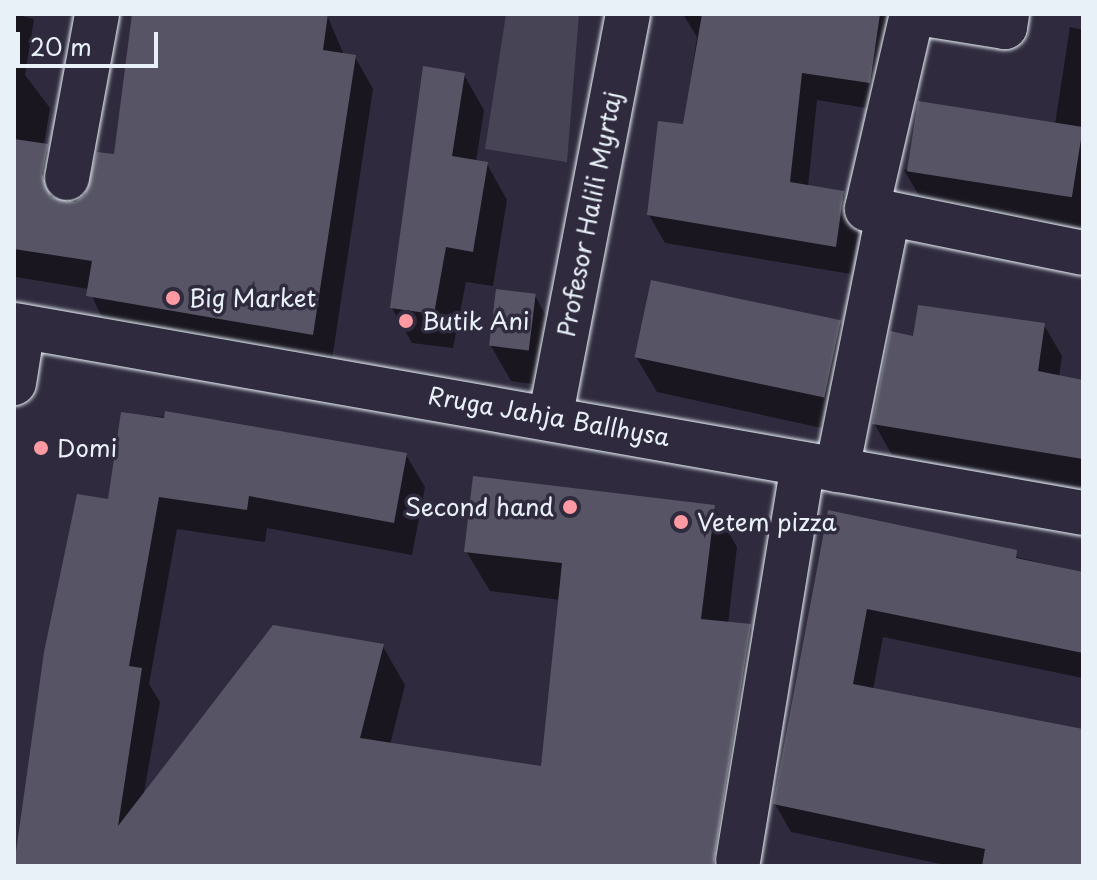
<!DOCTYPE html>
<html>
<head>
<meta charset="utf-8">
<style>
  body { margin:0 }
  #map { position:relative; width:1097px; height:880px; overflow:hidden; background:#2f2a3d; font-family:"Playpen Sans",sans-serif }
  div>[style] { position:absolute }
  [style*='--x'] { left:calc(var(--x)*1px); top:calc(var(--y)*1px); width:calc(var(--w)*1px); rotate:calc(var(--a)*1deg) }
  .green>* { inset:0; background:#464455 }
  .shadow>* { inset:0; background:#0007 }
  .building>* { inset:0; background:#575565; transform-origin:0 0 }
  .roads { filter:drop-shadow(0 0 2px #e8f1f8) drop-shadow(0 0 2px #e8f1f8) }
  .street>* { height:44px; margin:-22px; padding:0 22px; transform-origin:22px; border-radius:22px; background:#2f2a3d }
  .dots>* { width:22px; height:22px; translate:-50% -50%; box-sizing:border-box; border:4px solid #2f2a3d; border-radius:50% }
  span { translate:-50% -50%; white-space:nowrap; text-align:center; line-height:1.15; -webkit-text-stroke:7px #2f2a3d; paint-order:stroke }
  .street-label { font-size:24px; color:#e8f1f8 }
  .poi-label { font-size:24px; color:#e8f1f8 }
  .left { translate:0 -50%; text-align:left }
  .right { translate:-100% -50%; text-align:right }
  .frame { position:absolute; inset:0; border:16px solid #e8f1f8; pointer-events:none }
  .scale { position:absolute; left:16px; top:32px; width:142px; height:36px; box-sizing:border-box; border:4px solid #e8f1f8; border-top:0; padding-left:10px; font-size:24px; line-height:28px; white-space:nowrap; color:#e8f1f8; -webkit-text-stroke:6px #2f2a3d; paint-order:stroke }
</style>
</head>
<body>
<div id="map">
  <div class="green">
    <i style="clip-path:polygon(506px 14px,579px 14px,567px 162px,485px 149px)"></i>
  </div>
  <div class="shadow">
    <i style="clip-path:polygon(14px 14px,34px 19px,25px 75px,50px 108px,44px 145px,65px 178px,62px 204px,88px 195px,116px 157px,134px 14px,327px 15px,344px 55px,355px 57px,373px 89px,331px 366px,106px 327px,89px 289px,16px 277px)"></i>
    <i style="clip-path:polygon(683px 14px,891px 14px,885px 111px,817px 100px,808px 187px,843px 193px,860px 221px,851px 274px,665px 243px,649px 215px,684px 127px,697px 37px)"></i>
    <i style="clip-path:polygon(1070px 27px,1083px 30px,1083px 228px,924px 204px,904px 170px,1055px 124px)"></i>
    <i style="clip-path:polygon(464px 75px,484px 110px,476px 162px,487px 164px,507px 200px,493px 286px,466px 282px,453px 348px,412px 343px,392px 308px)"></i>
    <i style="clip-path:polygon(535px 296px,555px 332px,547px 386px,511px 381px,491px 346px)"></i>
    <i style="clip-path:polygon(840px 322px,860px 357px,845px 433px,657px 392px,636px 357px)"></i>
    <i style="clip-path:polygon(1044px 325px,1062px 356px,1059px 377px,1083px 382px,1083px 488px,892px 455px,874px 423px,915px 338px)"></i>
    <i style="clip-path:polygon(123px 414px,225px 421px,406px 455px,425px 487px,412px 555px,267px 528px,265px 542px,177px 529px,149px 684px,160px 702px,131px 866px,14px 866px,79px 496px,110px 501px)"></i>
    <i style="clip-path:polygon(714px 507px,737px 547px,728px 624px,750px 626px,773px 666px,745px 866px,180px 866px,382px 645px,405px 685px,390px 745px,542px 768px,561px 600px,490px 591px,466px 551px)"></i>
    <i style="clip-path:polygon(829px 512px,1083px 573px,1083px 678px,883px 637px,873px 690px,1083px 733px,1083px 866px,950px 866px,791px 832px,775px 804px)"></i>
  </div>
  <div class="building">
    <i style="clip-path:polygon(132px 14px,328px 14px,323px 50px,356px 55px,313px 335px,86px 296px,92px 261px,14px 249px,14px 139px,48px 144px,42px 174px,51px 197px,75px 202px,85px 195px,97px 152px,114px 154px)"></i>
    <i style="clip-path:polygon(702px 14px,880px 14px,870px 83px,802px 73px,790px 182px,844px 191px,836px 247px,647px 215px,658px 121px,683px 124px)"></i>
    <i style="clip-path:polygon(423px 66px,465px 73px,452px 156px,488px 162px,473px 252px,446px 247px,434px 314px,390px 308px)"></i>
    <i style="left:918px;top:101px;width:167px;height:71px;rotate:9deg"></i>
    <i style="left:651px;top:280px;width:194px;height:79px;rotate:12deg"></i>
    <i style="left:496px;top:289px;width:40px;height:57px;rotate:7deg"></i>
    <i style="clip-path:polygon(918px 305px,1045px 323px,1038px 371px,1083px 380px,1083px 459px,872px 424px,890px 331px,913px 336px)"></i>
    <i style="clip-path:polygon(165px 411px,407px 453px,394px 523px,249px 496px,247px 510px,159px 497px,129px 666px,142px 668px,118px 826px,273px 625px,384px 644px,360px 738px,541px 766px,562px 563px,464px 552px,473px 476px,715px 505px,701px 619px,751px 624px,713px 866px,14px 866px,44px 652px,77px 494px,108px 499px,121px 412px,164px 418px)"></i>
    <i style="clip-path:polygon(828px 510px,1017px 550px,1016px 558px,1083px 572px,1083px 653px,867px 609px,853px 684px,1083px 729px,1083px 866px,982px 866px,985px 849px,773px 804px)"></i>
  </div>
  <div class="roads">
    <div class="street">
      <i style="--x:912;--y:14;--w:200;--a:103"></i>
      <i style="--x:867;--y:209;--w:220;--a:11.5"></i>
      <i style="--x:924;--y:14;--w:82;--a:9.1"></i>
      <i style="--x:1005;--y:27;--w:13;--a:-81"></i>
      <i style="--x:67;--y:178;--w:167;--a:-79.6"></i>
      <i style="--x:14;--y:325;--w:1085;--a:9.97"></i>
      <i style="--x:14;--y:383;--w:57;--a:-80.9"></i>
      <i style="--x:551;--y:414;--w:407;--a:-79.1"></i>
      <i style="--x:837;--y:470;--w:261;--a:-78.7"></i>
      <i style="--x:738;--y:861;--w:402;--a:-80.7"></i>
    </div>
  </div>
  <div class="dots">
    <i style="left:173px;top:298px;background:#ff9aa2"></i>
    <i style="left:406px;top:321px;background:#ff9aa2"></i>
    <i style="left:41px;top:448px;background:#ff9aa2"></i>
    <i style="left:570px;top:507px;background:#ff9aa2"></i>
    <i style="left:681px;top:522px;background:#ff9aa2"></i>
  </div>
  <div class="street-label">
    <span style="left:589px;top:214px;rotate:-79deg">Profesor Halili Myrtaj</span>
    <span style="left:549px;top:416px;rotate:10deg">Rruga Jahja Ballhysa</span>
  </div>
  <div class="poi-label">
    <span class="left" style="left:189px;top:298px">Big Market</span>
    <span class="left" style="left:422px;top:321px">Butik Ani</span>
    <span class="left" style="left:57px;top:448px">Domi</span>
    <span class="right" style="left:554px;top:507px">Second hand</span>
    <span class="left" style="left:697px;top:522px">Vetem pizza</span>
  </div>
  <div class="frame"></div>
  <div class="scale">20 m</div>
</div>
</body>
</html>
